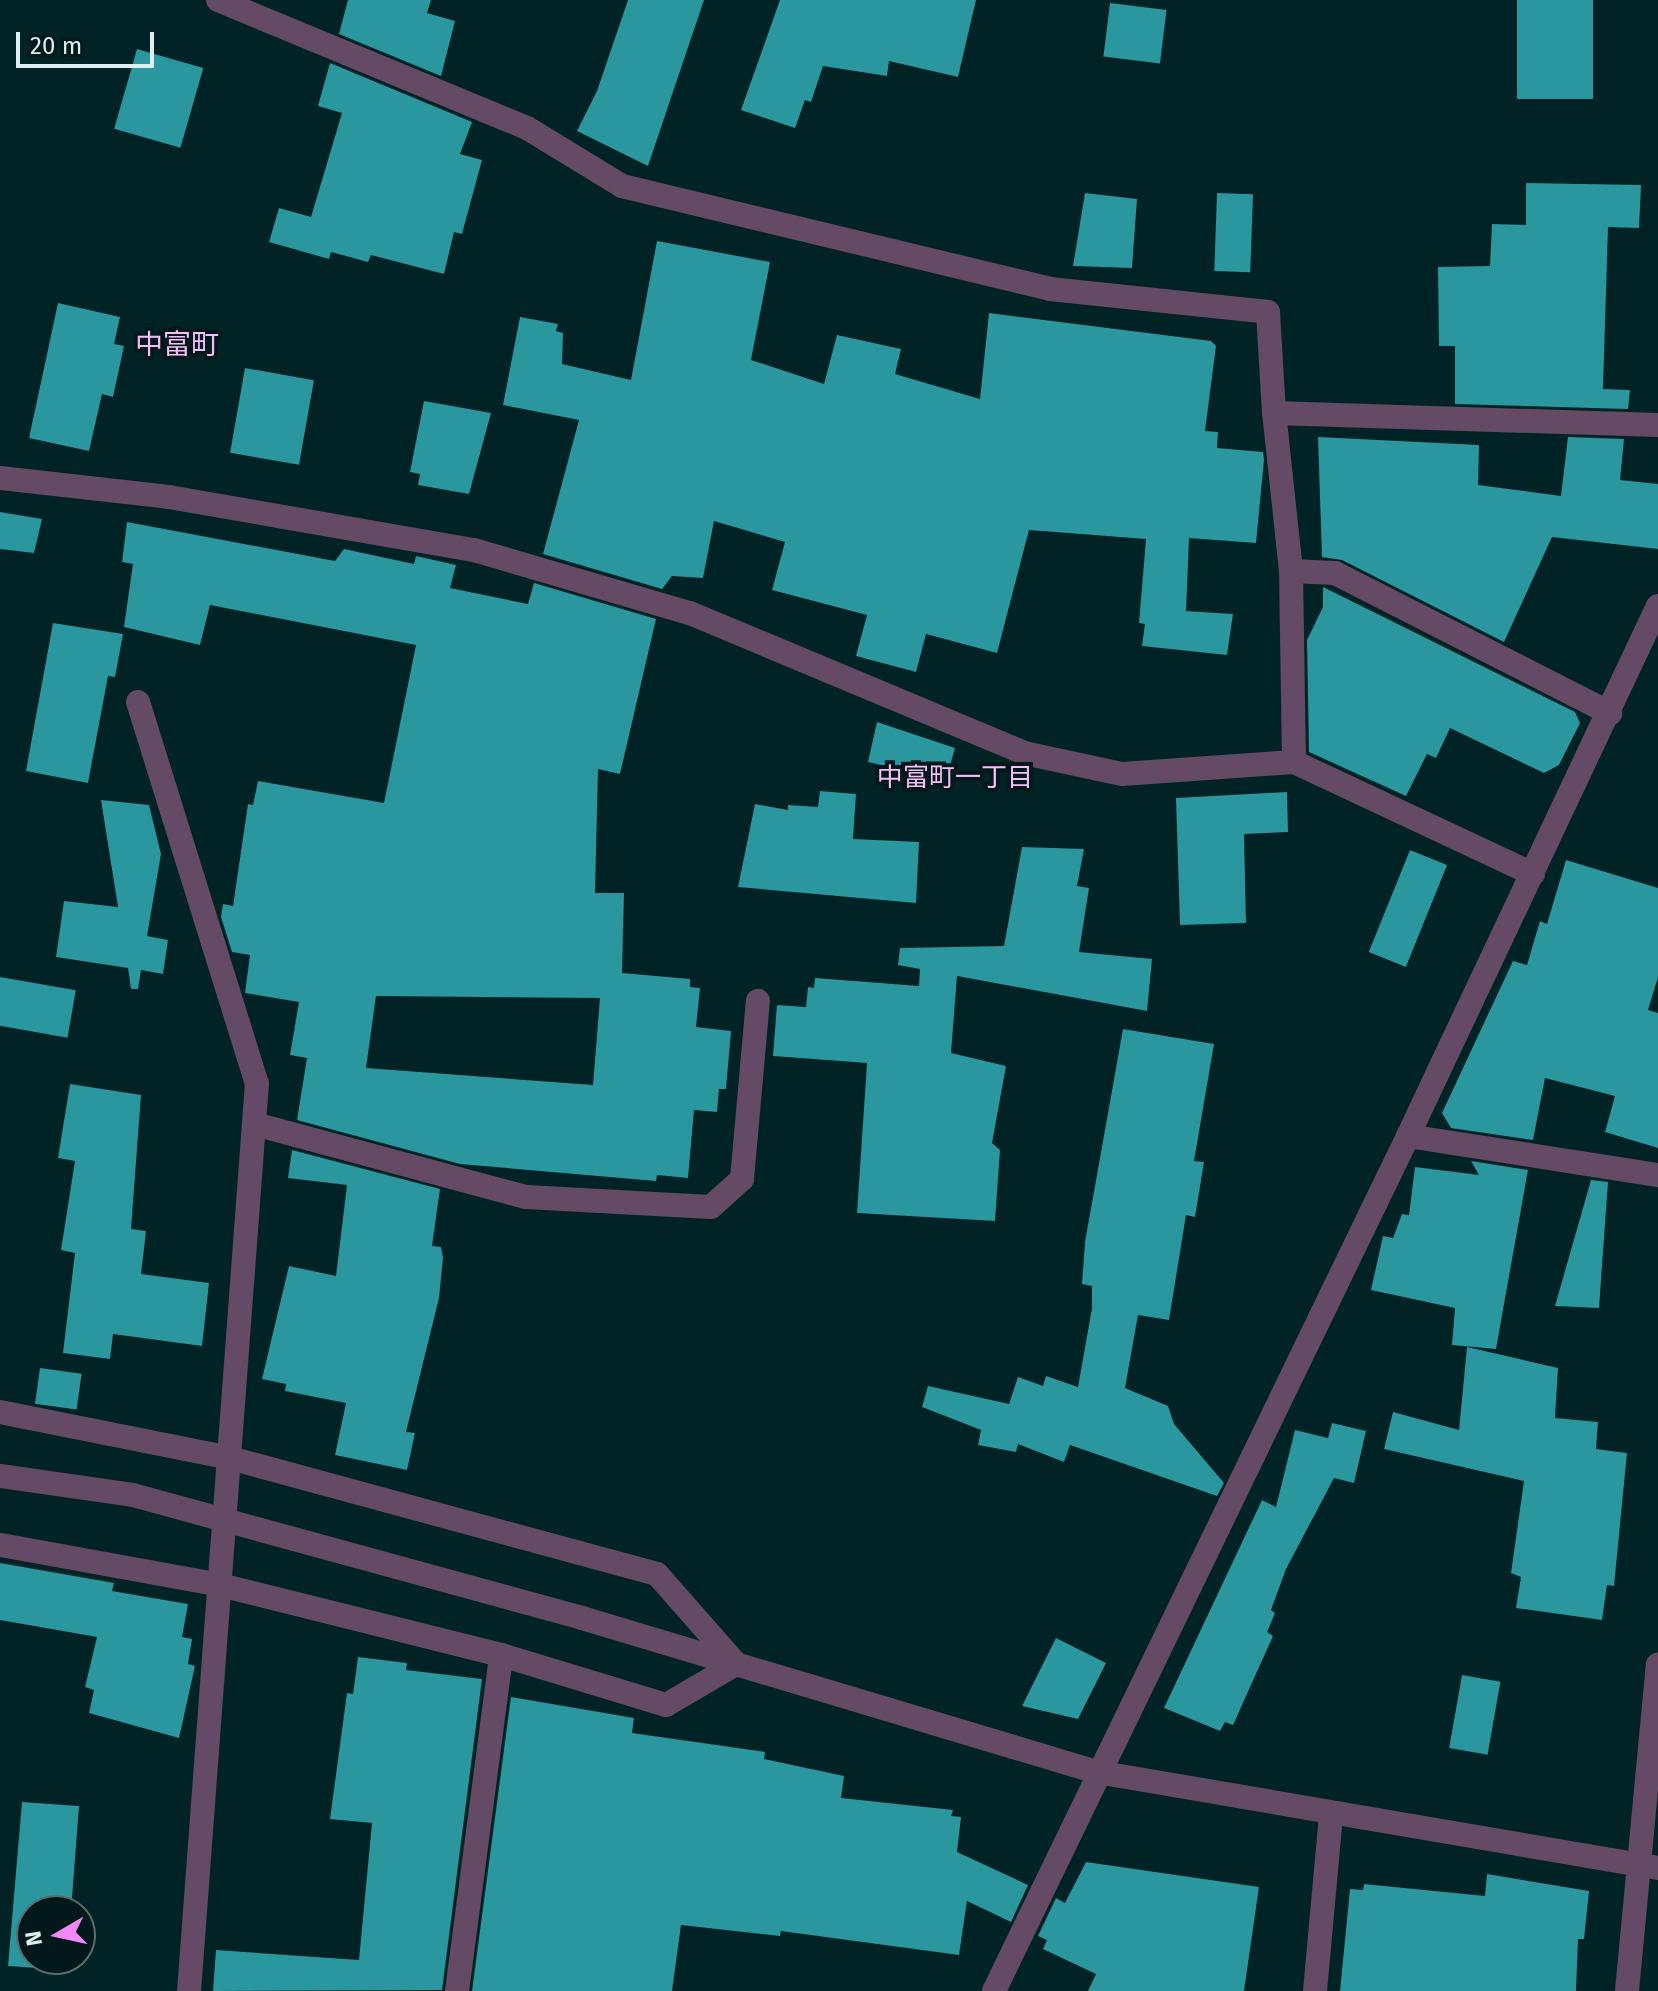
<!DOCTYPE html>
<html>
<head>
<meta charset="utf-8">
<style>
  body { margin:0 }
  #map { position:relative; width:1658px; height:1991px; overflow:hidden; background:#022325; font-family:"Fira Sans","Noto Sans JP",sans-serif }
  div>[style] { position:absolute }
  [style*='--x'] { left:calc(var(--x)*1px); top:calc(var(--y)*1px); width:calc(var(--w)*1px); rotate:calc(var(--a)*1deg) }
  .building>* { inset:0; background:#2a979e; transform-origin:0 0 }
  .minor>* { height:24px; margin:-12px; padding:0 12px; transform-origin:12px; border-radius:12px; background:#644a64 }
  .minor-bridge>* { height:24px; margin:-12px; padding:0 12px; transform-origin:12px; border-radius:12px; background:#644a64 }
  span { translate:-50% -50%; white-space:nowrap; text-align:center; line-height:1.15; -webkit-text-stroke:8px #02181a; paint-order:stroke }
  .neighbourhood-label { font-size:26px; color:#f7bdf7 }
  .quarter-label { font-size:28px; color:#f7bdf7 }
  .north { position:absolute; left:16px; top:1895px; width:80px; height:80px; box-sizing:border-box; background:#02181a; border:2px solid #596e6f; border-radius:50%; rotate:261deg; font-size:22px; font-weight:700; line-height:32px; text-align:center; color:#dceeef }
  .north::after { content:''; display:block; margin:auto; width:28px; height:36px; background:#f18af4; clip-path:polygon(50% 0,100% 100%,50% 72%,0 100%) }
  .scale { position:absolute; left:16px; top:32px; width:138px; height:36px; box-sizing:border-box; border:4px solid #dceeef; border-top:0; padding-left:10px; font-size:24px; line-height:28px; white-space:nowrap; color:#dceeef; -webkit-text-stroke:6px #02181a; paint-order:stroke }
</style>
</head>
<body>
<div id="map">
  <div class="building">
    <i style="clip-path:polygon(348px 0,431px 0,427px 13px,455px 21px,441px 76px,339px 34px)"></i>
    <i style="clip-path:polygon(628px 0,704px 0,648px 166px,577px 131px,597px 91px)"></i>
    <i style="clip-path:polygon(780px 0,976px 0,958px 77px,889px 61px,887px 76px,823px 66px,811px 102px,805px 100px,795px 128px,741px 110px)"></i>
    <i style="left:1517px;top:0;width:76px;height:99px"></i>
    <i style="left:1110px;top:3px;width:57px;height:54px;rotate:7deg"></i>
    <i style="left:137px;top:49px;width:69px;height:83px;rotate:16deg"></i>
    <i style="clip-path:polygon(330px 63px,472px 122px,460px 154px,482px 160px,462px 234px,454px 232px,444px 274px,371px 255px,368px 262px,331px 252px,329px 259px,269px 242px,279px 208px,311px 217px,342px 113px,318px 106px)"></i>
    <i style="clip-path:polygon(1526px 183px,1641px 185px,1639px 228px,1608px 227px,1603px 389px,1630px 390px,1628px 409px,1455px 404px,1455px 346px,1439px 346px,1438px 267px,1490px 266px,1492px 224px,1526px 225px)"></i>
    <i style="clip-path:polygon(1085px 193px,1137px 199px,1132px 268px,1073px 266px)"></i>
    <i style="left:1217px;top:193px;width:36px;height:78px;rotate:2deg"></i>
    <i style="clip-path:polygon(657px 241px,770px 262px,751px 360px,824px 384px,837px 335px,901px 349px,895px 374px,980px 399px,989px 313px,1211px 341px,1216px 346px,1205px 431px,1218px 432px,1217px 448px,1263px 452px,1264px 460px,1256px 543px,1189px 538px,1186px 611px,1233px 614px,1227px 655px,1142px 646px,1145px 624px,1139px 623px,1146px 539px,1029px 530px,997px 653px,926px 634px,916px 672px,856px 656px,867px 615px,772px 590px,785px 542px,714px 521px,703px 578px,672px 576px,662px 589px,543px 554px,579px 420px,503px 405px,520px 317px,558px 324px,556px 331px,563px 333px,562px 364px,631px 380px)"></i>
    <i style="clip-path:polygon(58px 303px,120px 317px,114px 344px,124px 346px,113px 397px,102px 394px,89px 451px,29px 438px)"></i>
    <i style="left:245px;top:368px;width:70px;height:86px;rotate:10deg"></i>
    <i style="clip-path:polygon(424px 401px,491px 413px,469px 494px,418px 485px,420px 474px,410px 472px)"></i>
    <i style="clip-path:polygon(1318px 437px,1479px 445px,1478px 485px,1561px 496px,1568px 437px,1624px 439px,1620px 480px,1658px 484px,1658px 549px,1552px 537px,1504px 642px,1342px 560px,1322px 557px)"></i>
    <i style="clip-path:polygon(0 512px,42px 519px,34px 553px,0 549px)"></i>
    <i style="clip-path:polygon(evenodd,127px 522px,335px 561px,344px 549px,414px 564px,416px 556px,456px 565px,450px 588px,528px 604px,534px 583px,656px 619px,620px 774px,598px 769px,595px 893px,624px 893px,622px 973px,690px 979px,690px 987px,700px 988px,696px 1027px,731px 1031px,726px 1089px,719px 1089px,717px 1112px,694px 1110px,688px 1178px,657px 1175px,656px 1181px,460px 1164px,297px 1120px,307px 1058px,290px 1055px,299px 1002px,245px 993px,250px 955px,232px 952px,221px 917px,223px 904px,233px 906px,248px 804px,253px 805px,258px 781px,384px 803px,416px 645px,210px 605px,200px 645px,124px 627px,133px 564px,122px 562px,127px 522px,376px 996px,600px 998px,593px 1085px,366px 1068px,376px 996px)"></i>
    <i style="clip-path:polygon(1323px 587px,1575px 712px,1580px 723px,1559px 765px,1544px 773px,1450px 728px,1436px 758px,1427px 754px,1406px 796px,1309px 752px,1307px 640px,1323px 607px)"></i>
    <i style="clip-path:polygon(53px 623px,123px 634px,115px 677px,108px 676px,88px 783px,26px 771px)"></i>
    <i style="clip-path:polygon(877px 722px,955px 748px,946px 780px,868px 762px)"></i>
    <i style="clip-path:polygon(820px 791px,856px 794px,853px 839px,919px 842px,916px 903px,738px 887px,755px 804px,788px 810px,788px 805px,818px 807px)"></i>
    <i style="clip-path:polygon(1287px 792px,1288px 832px,1244px 834px,1246px 923px,1180px 925px,1176px 798px)"></i>
    <i style="clip-path:polygon(101px 800px,149px 805px,161px 854px,147px 936px,168px 940px,163px 974px,141px 970px,138px 989px,131px 989px,128px 968px,56px 957px,64px 901px,118px 907px)"></i>
    <i style="clip-path:polygon(1022px 847px,1084px 849px,1077px 886px,1089px 888px,1079px 952px,1152px 959px,1147px 1011px,957px 976px,951px 1053px,1006px 1066px,992px 1143px,1000px 1150px,995px 1221px,857px 1213px,867px 1063px,773px 1056px,777px 1005px,806px 1007px,808px 987px,814px 988px,815px 978px,919px 986px,920px 969px,898px 965px,900px 948px,1004px 946px)"></i>
    <i style="left:1410px;top:850px;width:40px;height:110px;rotate:22deg"></i>
    <i style="clip-path:polygon(1566px 860px,1658px 888px,1658px 977px,1648px 1010px,1658px 1013px,1658px 1148px,1605px 1132px,1615px 1096px,1545px 1078px,1533px 1140px,1451px 1128px,1442px 1113px,1513px 961px,1527px 965px,1540px 921px,1547px 924px)"></i>
    <i style="left:0;top:977px;width:77px;height:48px;rotate:10deg"></i>
    <i style="clip-path:polygon(1123px 1029px,1214px 1044px,1194px 1161px,1204px 1162px,1195px 1217px,1186px 1215px,1169px 1320px,1138px 1315px,1125px 1388px,1168px 1406px,1174px 1424px,1224px 1483px,1217px 1496px,1070px 1445px,1064px 1462px,1018px 1444px,1016px 1452px,978px 1445px,981px 1430px,922px 1407px,928px 1386px,1009px 1404px,1018px 1377px,1043px 1386px,1046px 1376px,1078px 1387px,1092px 1308px,1092px 1286px,1082px 1284px,1085px 1242px)"></i>
    <i style="clip-path:polygon(70px 1084px,141px 1095px,131px 1229px,146px 1231px,141px 1274px,209px 1283px,202px 1346px,113px 1334px,110px 1359px,63px 1353px,75px 1253px,61px 1250px,75px 1161px,58px 1158px)"></i>
    <i style="clip-path:polygon(292px 1150px,440px 1189px,432px 1246px,441px 1247px,443px 1258px,439px 1298px,406px 1432px,415px 1433px,407px 1470px,335px 1455px,346px 1403px,285px 1391px,286px 1384px,262px 1379px,289px 1266px,336px 1276px,347px 1185px,288px 1178px)"></i>
    <i style="clip-path:polygon(1471px 1161px,1528px 1170px,1496px 1349px,1452px 1345px,1455px 1308px,1371px 1290px,1383px 1236px,1393px 1238px,1402px 1214px,1409px 1215px,1415px 1167px,1479px 1175px)"></i>
    <i style="clip-path:polygon(1591px 1180px,1608px 1182px,1599px 1308px,1555px 1306px)"></i>
    <i style="clip-path:polygon(1467px 1347px,1558px 1368px,1555px 1418px,1598px 1422px,1596px 1449px,1627px 1453px,1614px 1586px,1607px 1585px,1602px 1620px,1516px 1608px,1521px 1577px,1511px 1573px,1524px 1481px,1384px 1449px,1393px 1412px,1459px 1430px)"></i>
    <i style="left:40px;top:1368px;width:42px;height:36px;rotate:8deg"></i>
    <i style="clip-path:polygon(1332px 1423px,1366px 1431px,1354px 1483px,1334px 1478px,1286px 1569px,1271px 1610px,1275px 1613px,1267px 1632px,1273px 1636px,1233px 1725px,1225px 1722px,1220px 1731px,1164px 1708px,1262px 1500px,1276px 1507px,1295px 1430px,1328px 1438px)"></i>
    <i style="clip-path:polygon(0 1563px,114px 1583px,112px 1591px,188px 1604px,182px 1637px,192px 1639px,188px 1664px,195px 1666px,179px 1738px,89px 1713px,94px 1690px,85px 1687px,97px 1637px,0 1620px)"></i>
    <i style="clip-path:polygon(1056px 1638px,1106px 1663px,1078px 1719px,1022px 1706px)"></i>
    <i style="clip-path:polygon(358px 1657px,407px 1663px,406px 1670px,482px 1679px,442px 1990px,213px 1991px,216px 1950px,359px 1960px,372px 1823px,330px 1819px,347px 1693px,353px 1694px)"></i>
    <i style="left:1462px;top:1675px;width:39px;height:74px;rotate:10deg"></i>
    <i style="clip-path:polygon(511px 1697px,634px 1718px,632px 1733px,765px 1752px,764px 1759px,844px 1776px,841px 1798px,953px 1810px,951px 1816px,961px 1817px,957px 1852px,1028px 1885px,1011px 1922px,967px 1901px,959px 1955px,781px 1931px,780px 1936px,681px 1925px,672px 1991px,472px 1991px)"></i>
    <i style="clip-path:polygon(22px 1802px,79px 1806px,71px 1911px,32px 1911px,32px 1959px,67px 1959px,66px 1970px,8px 1966px)"></i>
    <i style="clip-path:polygon(1086px 1862px,1259px 1887px,1244px 1991px,1088px 1991px,1096px 1974px,1043px 1949px,1047px 1940px,1038px 1936px,1056px 1898px,1065px 1903px)"></i>
    <i style="clip-path:polygon(1487px 1874px,1589px 1891px,1584px 1939px,1578px 1939px,1576px 1991px,1340px 1991px,1350px 1889px,1363px 1890px,1364px 1884px,1485px 1896px)"></i>
  </div>
  <div class="minor">
    <i style="--x:218;--y:0;--w:334;--a:22.5"></i>
    <i style="--x:527;--y:128;--w:111;--a:31.4"></i>
    <i style="--x:622;--y:186;--w:440;--a:13.5"></i>
    <i style="--x:1050;--y:289;--w:219;--a:6"></i>
    <i style="--x:1268;--y:312;--w:101;--a:86.6"></i>
    <i style="--x:0;--y:478;--w:170;--a:6.4"></i>
    <i style="--x:169;--y:497;--w:310;--a:9.9"></i>
    <i style="--x:474;--y:550;--w:225;--a:16.3"></i>
    <i style="--x:690;--y:613;--w:362;--a:22.7"></i>
    <i style="--x:1024;--y:753;--w:100;--a:12.1"></i>
    <i style="--x:1122;--y:774;--w:172;--a:-4"></i>
    <i style="--x:1294;--y:762;--w:264;--a:25.1"></i>
    <i style="--x:1291;--y:571;--w:44;--a:2.6"></i>
    <i style="--x:1335;--y:573;--w:309;--a:27"></i>
    <i style="--x:138;--y:702;--w:399;--a:72.7"></i>
    <i style="--x:257;--y:1083;--w:911;--a:94.28"></i>
    <i style="--x:1294;--y:762;--w:191;--a:-90.9"></i>
    <i style="--x:1291;--y:571;--w:159;--a:-96.1"></i>
    <i style="--x:1274;--y:413;--w:384;--a:1.8"></i>
    <i style="--x:255;--y:1124;--w:281;--a:15.1"></i>
    <i style="--x:526;--y:1197;--w:185;--a:3.1"></i>
    <i style="--x:711;--y:1207;--w:42;--a:-42.1"></i>
    <i style="--x:742;--y:1179;--w:179;--a:-84.9"></i>
    <i style="--x:1408;--y:1136;--w:253;--a:8.9"></i>
    <i style="--x:0;--y:1412;--w:235;--a:11.3"></i>
    <i style="--x:230;--y:1458;--w:442;--a:15.2"></i>
    <i style="--x:657;--y:1574;--w:120;--a:48.7"></i>
    <i style="--x:736;--y:1664;--w:81;--a:149.6"></i>
    <i style="--x:666;--y:1705;--w:172;--a:-163.1"></i>
    <i style="--x:501;--y:1655;--w:289;--a:-166"></i>
    <i style="--x:221;--y:1585;--w:225;--a:-169.7"></i>
    <i style="--x:582;--y:1618;--w:538;--a:16.65"></i>
    <i style="--x:1097;--y:1772;--w:569;--a:9.71"></i>
    <i style="--x:457;--y:1991;--w:339;--a:-82.5"></i>
    <i style="--x:994;--y:1991;--w:950;--a:-64.16"></i>
    <i style="--x:1408;--y:1136;--w:586;--a:-64.75"></i>
    <i style="--x:1315;--y:1991;--w:177;--a:-84.8"></i>
    <i style="--x:1627;--y:1991;--w:328;--a:-84.6"></i>
  </div>
  <div class="minor-bridge">
    <i style="--x:0;--y:1476;--w:134;--a:8.1"></i>
    <i style="--x:133;--y:1495;--w:466;--a:15.3"></i>
  </div>
  <div class="neighbourhood-label">
    <span style="left:955px;top:778px">中富町一丁目</span>
  </div>
  <div class="quarter-label">
    <span style="left:177px;top:345px">中富町</span>
  </div>
  <div class="north">N</div>
  <div class="scale">20 m</div>
</div>
</body>
</html>
